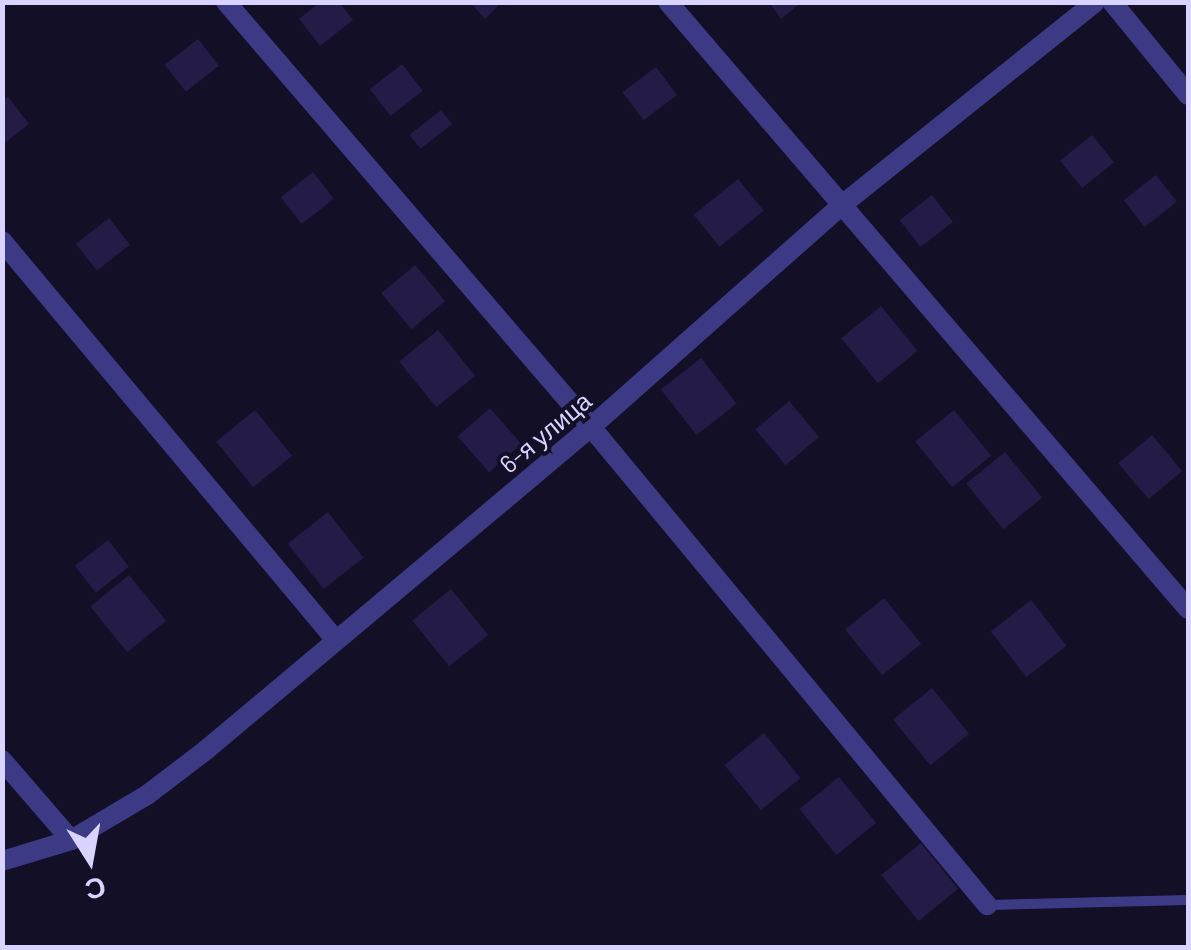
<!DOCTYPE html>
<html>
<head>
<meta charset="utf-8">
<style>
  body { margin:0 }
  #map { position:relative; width:1191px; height:950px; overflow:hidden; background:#130f26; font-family:Barlow,sans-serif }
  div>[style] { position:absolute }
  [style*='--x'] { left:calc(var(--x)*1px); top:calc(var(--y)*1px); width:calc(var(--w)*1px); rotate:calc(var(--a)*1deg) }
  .building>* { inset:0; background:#241b47; transform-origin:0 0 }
  .service>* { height:10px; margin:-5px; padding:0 5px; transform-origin:5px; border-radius:5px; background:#3d3a85 }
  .minor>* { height:20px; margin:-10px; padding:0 10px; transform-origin:10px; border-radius:10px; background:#3d3a85 }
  span { translate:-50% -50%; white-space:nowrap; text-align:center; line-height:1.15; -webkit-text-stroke:8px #130f26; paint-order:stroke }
  .street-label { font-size:25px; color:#d9d4ff }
  .frame { position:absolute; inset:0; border:5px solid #d9d4ff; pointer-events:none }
  .north { position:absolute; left:40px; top:810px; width:100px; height:100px; -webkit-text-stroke:8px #130f26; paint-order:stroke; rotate:169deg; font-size:28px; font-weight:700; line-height:40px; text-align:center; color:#d9d4ff }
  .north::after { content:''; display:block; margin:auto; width:35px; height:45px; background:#d9d4ff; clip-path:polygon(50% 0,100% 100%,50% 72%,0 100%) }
</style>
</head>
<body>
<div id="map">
  <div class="building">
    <i style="clip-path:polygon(320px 2px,339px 2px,353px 20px,320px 46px,299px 19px)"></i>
    <i style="clip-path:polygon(470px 2px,502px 2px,485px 19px)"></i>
    <i style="clip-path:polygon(769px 2px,802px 2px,781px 19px)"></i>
    <i style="left:198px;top:39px;width:34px;height:42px;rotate:52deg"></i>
    <i style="left:402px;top:64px;width:34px;height:41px;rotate:52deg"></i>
    <i style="left:656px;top:67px;width:35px;height:42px;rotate:53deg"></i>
    <i style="clip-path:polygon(8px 97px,29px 124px,2px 145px,2px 101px)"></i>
    <i style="left:441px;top:110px;width:18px;height:40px;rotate:52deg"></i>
    <i style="left:1092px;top:135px;width:35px;height:41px;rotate:51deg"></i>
    <i style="left:313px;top:172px;width:34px;height:41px;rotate:52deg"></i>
    <i style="left:1156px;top:175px;width:34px;height:41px;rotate:52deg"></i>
    <i style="left:738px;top:179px;width:41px;height:57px;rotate:51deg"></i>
    <i style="left:932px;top:195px;width:34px;height:41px;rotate:52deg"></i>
    <i style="left:109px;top:218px;width:34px;height:42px;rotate:52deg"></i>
    <i style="left:415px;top:265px;width:47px;height:44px;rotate:50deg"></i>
    <i style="left:881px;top:306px;width:58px;height:51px;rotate:51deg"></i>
    <i style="left:438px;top:330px;width:59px;height:50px;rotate:51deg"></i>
    <i style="left:701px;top:358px;width:58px;height:51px;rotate:52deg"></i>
    <i style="left:789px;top:401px;width:47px;height:44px;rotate:50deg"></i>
    <i style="left:490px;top:408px;width:48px;height:43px;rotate:49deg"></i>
    <i style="left:255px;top:410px;width:59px;height:50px;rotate:51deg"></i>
    <i style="left:954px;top:410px;width:59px;height:50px;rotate:51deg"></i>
    <i style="left:1152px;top:435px;width:47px;height:44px;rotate:50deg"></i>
    <i style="left:1005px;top:452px;width:59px;height:50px;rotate:51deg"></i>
    <i style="left:328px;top:512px;width:58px;height:51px;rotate:52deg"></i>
    <i style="left:108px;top:540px;width:34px;height:42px;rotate:52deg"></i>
    <i style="left:129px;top:575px;width:59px;height:50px;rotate:51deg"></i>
    <i style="left:451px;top:589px;width:59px;height:50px;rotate:51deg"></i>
    <i style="left:884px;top:598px;width:59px;height:50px;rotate:51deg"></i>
    <i style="left:1031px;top:600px;width:58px;height:51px;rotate:52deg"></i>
    <i style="left:932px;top:688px;width:59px;height:50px;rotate:51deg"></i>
    <i style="left:764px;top:733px;width:58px;height:51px;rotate:51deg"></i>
    <i style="left:839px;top:777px;width:59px;height:51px;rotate:51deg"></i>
    <i style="left:921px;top:843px;width:59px;height:51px;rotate:51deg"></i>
  </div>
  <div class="service">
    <i style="--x:987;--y:905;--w:201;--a:-1.4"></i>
  </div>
  <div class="minor">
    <i style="--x:226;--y:2;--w:560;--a:49.34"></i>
    <i style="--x:591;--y:427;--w:621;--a:50.36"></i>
    <i style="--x:668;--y:2;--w:799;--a:49.41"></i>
    <i style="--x:1112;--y:2;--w:120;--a:50.7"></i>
    <i style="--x:2;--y:241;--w:519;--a:50.08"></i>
    <i style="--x:2;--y:760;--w:106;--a:49.2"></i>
    <i style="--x:2;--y:861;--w:72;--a:-16.9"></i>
    <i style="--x:71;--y:840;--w:88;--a:-30.6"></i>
    <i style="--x:147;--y:795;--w:74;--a:-37.3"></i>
    <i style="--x:206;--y:750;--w:503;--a:-40"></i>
    <i style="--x:591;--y:427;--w:335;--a:-41.5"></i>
    <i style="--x:842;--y:205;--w:324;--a:-38.7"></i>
  </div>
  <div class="street-label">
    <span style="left:545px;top:432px;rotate:-40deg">6-я улица</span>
  </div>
  <div class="frame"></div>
  <div class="north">С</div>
</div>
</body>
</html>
